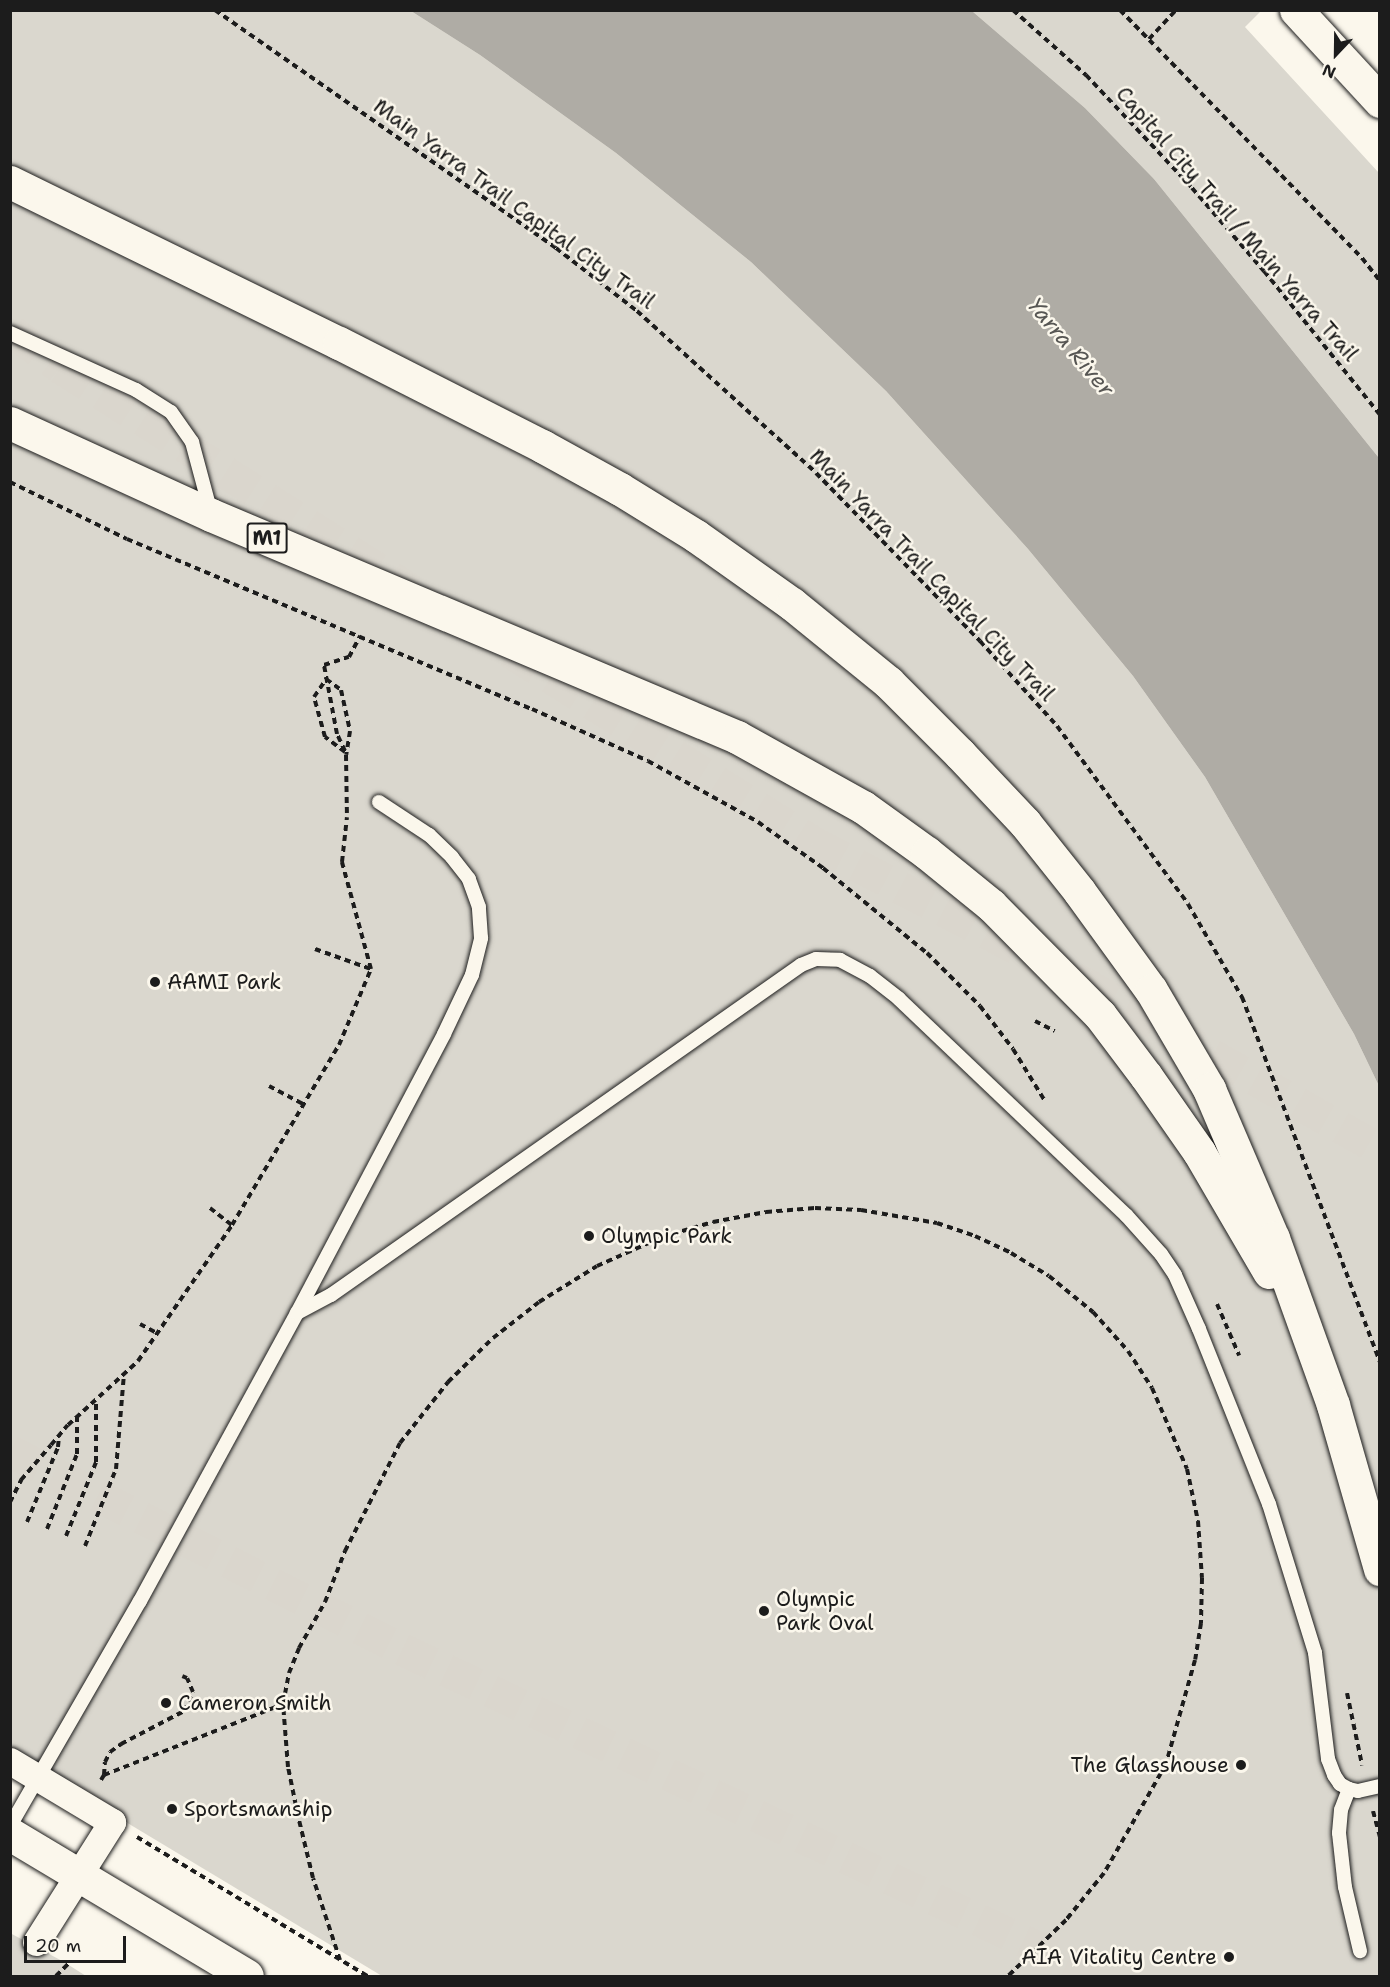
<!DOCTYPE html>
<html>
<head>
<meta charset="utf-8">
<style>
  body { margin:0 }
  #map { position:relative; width:1390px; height:1987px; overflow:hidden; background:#fbf7ec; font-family:"Shantell Sans",sans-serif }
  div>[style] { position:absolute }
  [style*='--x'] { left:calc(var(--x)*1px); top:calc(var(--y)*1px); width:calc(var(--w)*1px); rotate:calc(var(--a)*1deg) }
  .green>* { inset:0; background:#dad7ce }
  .water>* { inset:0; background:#afaca5 }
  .highway-tunnel>* { height:33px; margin-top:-16.5px; transform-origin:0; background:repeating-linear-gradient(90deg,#dad6cd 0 33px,transparent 0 49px) }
  .path>* { height:4px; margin-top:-2px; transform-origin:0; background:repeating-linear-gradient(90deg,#1c1c1c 0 6px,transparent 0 10.5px) }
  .roads { filter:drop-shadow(0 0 2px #1c1c1c) drop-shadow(0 0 2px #1c1c1c) }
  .lane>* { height:14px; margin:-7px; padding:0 7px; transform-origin:7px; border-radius:7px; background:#fbf7ec }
  .street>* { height:27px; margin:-13.5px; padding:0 13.5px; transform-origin:13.5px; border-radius:13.5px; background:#fbf7ec }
  .secondary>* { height:33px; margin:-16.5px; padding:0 16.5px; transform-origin:16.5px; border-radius:16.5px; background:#fbf7ec }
  .highway>* { height:33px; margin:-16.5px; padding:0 16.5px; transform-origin:16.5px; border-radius:16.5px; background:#fbf7ec }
  .path-bridge>* { height:4px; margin-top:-2px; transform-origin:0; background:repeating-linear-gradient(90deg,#1c1c1c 0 6px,transparent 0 10.5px) }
  .dots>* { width:16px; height:16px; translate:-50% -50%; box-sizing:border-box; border:3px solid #fbf7ec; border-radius:50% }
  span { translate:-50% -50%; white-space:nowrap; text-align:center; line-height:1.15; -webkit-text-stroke:5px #fbf7ec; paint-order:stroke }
  .shield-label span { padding:2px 4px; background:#fbf7ec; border:2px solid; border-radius:4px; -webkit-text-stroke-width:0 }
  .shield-label { font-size:20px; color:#1c1c1c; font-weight:700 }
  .street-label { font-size:21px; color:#1c1c1c }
  .poi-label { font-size:21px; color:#1c1c1c }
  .left { translate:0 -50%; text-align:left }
  .right { translate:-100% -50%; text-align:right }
  .water-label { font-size:22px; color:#575653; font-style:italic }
  .frame { position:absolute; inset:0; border:12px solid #1c1c1c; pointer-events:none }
  .north { position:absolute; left:1306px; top:24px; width:60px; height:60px; -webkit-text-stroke:4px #fbf7ec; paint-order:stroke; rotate:202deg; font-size:16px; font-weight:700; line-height:24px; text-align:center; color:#1c1c1c }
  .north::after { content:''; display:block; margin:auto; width:21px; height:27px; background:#1c1c1c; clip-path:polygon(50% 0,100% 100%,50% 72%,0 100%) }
  .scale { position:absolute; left:24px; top:1936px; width:102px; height:27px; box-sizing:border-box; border:3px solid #1c1c1c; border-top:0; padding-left:8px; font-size:18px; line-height:21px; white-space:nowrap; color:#1c1c1c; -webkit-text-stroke:4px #fbf7ec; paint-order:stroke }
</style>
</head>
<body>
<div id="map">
  <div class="green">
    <i style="clip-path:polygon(11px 11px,411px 11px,480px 55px,616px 153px,751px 262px,886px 391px,1028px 549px,1133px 676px,1205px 777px,1354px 1034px,1379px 1086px,1379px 1976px,382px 1976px,11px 1753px)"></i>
    <i style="clip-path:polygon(972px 11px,1261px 11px,1245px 27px,1379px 173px,1379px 458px,1154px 179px,1085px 108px)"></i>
    <i style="clip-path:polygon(10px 1933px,64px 1962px,86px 1976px,11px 1976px)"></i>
  </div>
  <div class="water">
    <i style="clip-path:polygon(411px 11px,972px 11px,1085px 108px,1154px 179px,1379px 458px,1379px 1086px,1354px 1034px,1205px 777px,1133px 676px,1028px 549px,886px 391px,751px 262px,616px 153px,480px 55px)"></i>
  </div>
  <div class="highway-tunnel">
    <i style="--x:12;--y:331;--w:60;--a:36.9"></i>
    <i style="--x:60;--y:367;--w:417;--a:32.4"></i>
    <i style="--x:509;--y:651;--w:359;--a:32.1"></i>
    <i style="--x:813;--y:842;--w:305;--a:27.5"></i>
    <i style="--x:1084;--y:983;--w:339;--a:29.3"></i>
    <i style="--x:10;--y:1451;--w:439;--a:26.8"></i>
    <i style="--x:402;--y:1649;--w:770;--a:25.13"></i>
  </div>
  <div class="path">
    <i style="--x:215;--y:10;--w:416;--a:34.9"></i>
    <i style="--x:556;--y:248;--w:103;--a:37.9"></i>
    <i style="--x:637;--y:311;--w:241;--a:42.1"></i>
    <i style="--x:816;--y:473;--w:235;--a:45.7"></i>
    <i style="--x:980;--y:641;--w:115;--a:47.8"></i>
    <i style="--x:1057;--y:726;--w:221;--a:53.6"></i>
    <i style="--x:1188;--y:904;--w:108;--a:59.9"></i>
    <i style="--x:1242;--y:997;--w:390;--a:69.3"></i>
    <i style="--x:1013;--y:10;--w:98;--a:41.7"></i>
    <i style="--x:1086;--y:75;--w:155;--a:46.8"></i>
    <i style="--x:1192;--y:188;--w:110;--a:49.1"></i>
    <i style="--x:1264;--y:271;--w:185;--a:51.1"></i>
    <i style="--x:1120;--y:10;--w:347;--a:45.7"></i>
    <i style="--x:1362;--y:258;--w:29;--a:52"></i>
    <i style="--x:1149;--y:39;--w:40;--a:-47"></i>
    <i style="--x:10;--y:482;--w:130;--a:26"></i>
    <i style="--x:127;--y:539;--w:439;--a:22.8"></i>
    <i style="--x:532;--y:709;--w:127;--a:24.1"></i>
    <i style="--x:648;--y:761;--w:126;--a:29"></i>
    <i style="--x:758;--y:822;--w:80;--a:35.3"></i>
    <i style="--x:823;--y:868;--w:134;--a:39.3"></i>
    <i style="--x:927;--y:953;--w:75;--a:45"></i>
    <i style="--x:980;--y:1006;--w:54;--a:52.5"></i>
    <i style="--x:1013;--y:1049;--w:61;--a:58.4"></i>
    <i style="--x:345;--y:751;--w:19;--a:-115"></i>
    <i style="--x:337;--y:734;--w:70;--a:-100.7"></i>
    <i style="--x:324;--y:665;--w:26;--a:-18"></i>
    <i style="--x:349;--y:657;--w:24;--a:-62"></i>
    <i style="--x:345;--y:752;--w:25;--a:-143"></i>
    <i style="--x:325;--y:737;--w:41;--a:-105.4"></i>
    <i style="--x:314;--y:697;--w:22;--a:-56"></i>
    <i style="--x:326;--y:679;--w:19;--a:36"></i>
    <i style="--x:341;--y:690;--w:42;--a:77.6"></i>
    <i style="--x:350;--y:731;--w:24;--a:99"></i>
    <i style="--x:315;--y:949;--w:59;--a:19.7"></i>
    <i style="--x:1035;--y:1021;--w:22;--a:27"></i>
    <i style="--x:269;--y:1086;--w:38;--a:28"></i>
    <i style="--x:210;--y:1208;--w:28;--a:38"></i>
    <i style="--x:1217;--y:1304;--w:56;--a:66.7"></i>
    <i style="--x:140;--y:1324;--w:19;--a:28"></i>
    <i style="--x:51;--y:1445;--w:26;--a:-50"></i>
    <i style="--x:68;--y:1425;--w:95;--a:-42.4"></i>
    <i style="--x:138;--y:1361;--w:165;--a:-55.3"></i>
    <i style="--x:232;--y:1225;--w:209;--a:-59.3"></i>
    <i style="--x:339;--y:1045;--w:82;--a:-67.2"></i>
    <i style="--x:371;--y:969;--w:111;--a:-105.2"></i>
    <i style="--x:342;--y:862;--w:45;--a:-83.7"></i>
    <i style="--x:10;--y:1502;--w:25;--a:-63"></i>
    <i style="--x:27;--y:1522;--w:81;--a:-67.5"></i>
    <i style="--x:58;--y:1447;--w:11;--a:-85"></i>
    <i style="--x:47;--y:1529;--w:81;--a:-68.2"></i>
    <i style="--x:77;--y:1454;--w:37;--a:-90"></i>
    <i style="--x:66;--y:1536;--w:80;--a:-67.9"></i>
    <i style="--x:96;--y:1462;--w:62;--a:-90"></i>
    <i style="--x:85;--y:1546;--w:83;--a:-68.1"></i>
    <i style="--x:116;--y:1469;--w:95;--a:-85.2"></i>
    <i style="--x:1347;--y:1693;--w:74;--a:78.2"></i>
    <i style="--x:104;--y:1775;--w:13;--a:-86"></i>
    <i style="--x:105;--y:1762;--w:11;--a:-63"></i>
    <i style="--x:110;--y:1752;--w:14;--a:-36"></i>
    <i style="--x:121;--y:1744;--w:71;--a:-27.6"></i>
    <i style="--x:184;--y:1711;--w:21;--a:-65"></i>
    <i style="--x:193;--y:1692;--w:15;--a:-113"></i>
    <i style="--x:187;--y:1678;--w:5;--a:-158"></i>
    <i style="--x:101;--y:1780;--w:6;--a:-59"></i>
    <i style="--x:104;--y:1775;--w:193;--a:-21.6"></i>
    <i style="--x:1373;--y:1811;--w:28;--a:75"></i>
    <i style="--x:137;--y:1837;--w:269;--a:31.1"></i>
    <i style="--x:340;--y:1960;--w:86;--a:-108.2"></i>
    <i style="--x:313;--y:1878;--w:64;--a:-103.6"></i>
    <i style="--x:298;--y:1816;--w:50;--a:-101.5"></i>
    <i style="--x:288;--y:1767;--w:63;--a:-94.5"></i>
    <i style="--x:283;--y:1704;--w:32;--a:-79"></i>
    <i style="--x:289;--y:1673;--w:27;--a:-68"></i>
    <i style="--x:299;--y:1648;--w:53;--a:-60.5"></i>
    <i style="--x:325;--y:1602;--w:55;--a:-68.6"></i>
    <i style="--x:345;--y:1551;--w:121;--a:-63"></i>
    <i style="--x:400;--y:1443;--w:78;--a:-51.8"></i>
    <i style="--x:448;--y:1382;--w:63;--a:-44.4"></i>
    <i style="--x:493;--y:1338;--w:58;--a:-38"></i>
    <i style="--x:539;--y:1302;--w:68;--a:-31.8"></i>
    <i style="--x:597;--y:1266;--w:71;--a:-24"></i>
    <i style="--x:662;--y:1237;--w:53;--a:-16.4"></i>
    <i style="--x:713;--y:1222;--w:54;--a:-10.7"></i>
    <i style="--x:766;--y:1212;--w:49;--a:-4.7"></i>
    <i style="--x:815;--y:1208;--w:46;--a:2.5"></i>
    <i style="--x:861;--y:1210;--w:77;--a:9.7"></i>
    <i style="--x:937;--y:1223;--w:40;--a:18.9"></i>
    <i style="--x:975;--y:1236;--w:40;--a:25"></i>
    <i style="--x:1011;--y:1253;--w:44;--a:31.2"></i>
    <i style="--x:1049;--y:1276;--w:57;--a:39.3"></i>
    <i style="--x:1093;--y:1312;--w:52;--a:48.1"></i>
    <i style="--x:1128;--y:1351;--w:44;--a:57"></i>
    <i style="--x:1152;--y:1388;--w:88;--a:66.6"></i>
    <i style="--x:1187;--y:1469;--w:53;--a:78.1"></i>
    <i style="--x:1198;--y:1521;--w:57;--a:86"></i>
    <i style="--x:1202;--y:1578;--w:45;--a:91.3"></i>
    <i style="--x:1201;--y:1623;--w:37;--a:99"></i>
    <i style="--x:1195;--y:1660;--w:108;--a:105.6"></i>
    <i style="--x:1166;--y:1764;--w:125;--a:119.6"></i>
    <i style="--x:1104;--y:1873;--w:60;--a:129"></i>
    <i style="--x:1066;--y:1920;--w:81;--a:136"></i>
    <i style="--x:56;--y:1976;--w:20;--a:-45"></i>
  </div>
  <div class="roads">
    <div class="lane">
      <i style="--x:10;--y:333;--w:138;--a:24.3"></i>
      <i style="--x:136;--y:390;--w:41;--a:32.2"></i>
      <i style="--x:171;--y:412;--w:37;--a:55"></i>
      <i style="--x:192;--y:442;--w:73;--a:75"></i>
      <i style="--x:297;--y:1313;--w:38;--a:-28"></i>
      <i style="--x:331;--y:1295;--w:574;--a:-35.07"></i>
      <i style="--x:801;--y:965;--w:16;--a:-22"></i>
      <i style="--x:816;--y:959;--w:24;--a:2"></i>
      <i style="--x:840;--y:960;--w:34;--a:28"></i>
      <i style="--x:870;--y:976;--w:37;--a:38"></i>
      <i style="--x:899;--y:999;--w:313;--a:43.6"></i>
      <i style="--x:1126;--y:1215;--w:52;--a:48.1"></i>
      <i style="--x:1161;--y:1254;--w:25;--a:56"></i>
      <i style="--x:1175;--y:1275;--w:59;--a:66"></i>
      <i style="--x:1199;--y:1329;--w:188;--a:68.2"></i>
      <i style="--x:1269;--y:1504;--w:156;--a:72.8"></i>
      <i style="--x:1315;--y:1653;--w:107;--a:83"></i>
      <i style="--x:1328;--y:1759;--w:17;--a:69"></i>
      <i style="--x:1334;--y:1775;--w:11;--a:56"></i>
      <i style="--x:1340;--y:1784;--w:10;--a:29"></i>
      <i style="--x:1349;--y:1789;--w:9;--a:13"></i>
      <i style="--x:1358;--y:1791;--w:23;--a:-13"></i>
      <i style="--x:1349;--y:1789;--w:22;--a:111"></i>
      <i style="--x:1341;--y:1810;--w:23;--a:95"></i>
      <i style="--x:1339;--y:1833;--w:54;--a:83.7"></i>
      <i style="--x:1345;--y:1887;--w:66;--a:76.8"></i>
      <i style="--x:10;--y:1826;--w:260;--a:-60"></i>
      <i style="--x:140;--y:1601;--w:328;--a:-61.4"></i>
      <i style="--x:297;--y:1313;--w:315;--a:-62.2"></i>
      <i style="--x:444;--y:1034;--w:65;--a:-64.6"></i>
      <i style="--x:472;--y:975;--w:38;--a:-76"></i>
      <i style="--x:481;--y:938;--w:31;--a:-94"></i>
      <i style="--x:479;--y:907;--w:30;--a:-110"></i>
      <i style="--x:469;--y:879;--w:28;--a:-128"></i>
      <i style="--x:452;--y:857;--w:32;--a:-136"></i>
      <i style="--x:429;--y:835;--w:60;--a:-146.6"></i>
    </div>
    <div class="street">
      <i style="--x:10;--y:1761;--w:119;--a:30.9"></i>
      <i style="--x:112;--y:1822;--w:142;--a:122.3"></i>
    </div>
    <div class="secondary">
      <i style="--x:1296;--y:10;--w:124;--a:47.3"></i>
      <i style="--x:10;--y:1834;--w:276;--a:30.9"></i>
    </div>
    <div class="highway">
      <i style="--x:10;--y:182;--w:366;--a:26.1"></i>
      <i style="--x:339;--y:343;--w:228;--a:26.9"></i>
      <i style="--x:542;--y:446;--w:89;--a:28.9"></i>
      <i style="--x:620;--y:489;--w:89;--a:31.7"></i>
      <i style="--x:696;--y:536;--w:118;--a:35.3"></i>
      <i style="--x:792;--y:604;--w:124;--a:39.1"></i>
      <i style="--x:888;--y:682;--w:102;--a:45"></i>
      <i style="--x:960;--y:754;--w:95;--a:46.7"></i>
      <i style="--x:1025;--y:823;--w:87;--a:51.5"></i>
      <i style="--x:1079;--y:891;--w:122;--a:54"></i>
      <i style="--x:1151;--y:990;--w:115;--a:59.6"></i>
      <i style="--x:1209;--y:1089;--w:162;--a:66.8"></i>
      <i style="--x:1273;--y:1238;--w:177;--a:70.2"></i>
      <i style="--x:1333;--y:1405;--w:171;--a:74"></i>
      <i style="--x:10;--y:423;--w:221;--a:24.6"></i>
      <i style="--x:211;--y:515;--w:571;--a:22.88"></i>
      <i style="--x:737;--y:737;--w:144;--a:29.1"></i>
      <i style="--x:863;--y:807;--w:79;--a:35.7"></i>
      <i style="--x:927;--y:853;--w:82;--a:39.1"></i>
      <i style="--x:991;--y:905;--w:155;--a:45.3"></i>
      <i style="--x:1100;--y:1015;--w:76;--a:53"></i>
      <i style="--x:1146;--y:1076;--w:93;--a:55.1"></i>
      <i style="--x:1199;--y:1152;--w:139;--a:59.7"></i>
    </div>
  </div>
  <div class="path-bridge">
    <i style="--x:346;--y:755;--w:62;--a:89.1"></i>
    <i style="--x:21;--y:1480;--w:46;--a:-49.4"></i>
  </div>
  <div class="dots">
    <i style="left:155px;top:982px;background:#1c1c1c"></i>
    <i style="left:589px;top:1236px;background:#1c1c1c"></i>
    <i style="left:764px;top:1611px;background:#1c1c1c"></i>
    <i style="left:166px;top:1703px;background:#1c1c1c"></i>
    <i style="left:1241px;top:1765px;background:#1c1c1c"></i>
    <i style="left:172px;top:1809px;background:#1c1c1c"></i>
    <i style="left:1229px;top:1957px;background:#1c1c1c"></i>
  </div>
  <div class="shield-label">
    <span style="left:267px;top:538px">M1</span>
  </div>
  <div class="street-label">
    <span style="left:514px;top:204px;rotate:36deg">Main Yarra Trail Capital City Trail</span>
    <span style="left:1237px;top:224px;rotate:49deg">Capital City Trail / Main Yarra Trail</span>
    <span style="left:932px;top:575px;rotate:46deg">Main Yarra Trail Capital City Trail</span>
  </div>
  <div class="poi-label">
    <span class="left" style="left:167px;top:982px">AAMI Park</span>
    <span class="left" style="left:601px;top:1236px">Olympic Park</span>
    <span class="left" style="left:776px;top:1611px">Olympic<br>Park Oval</span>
    <span class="left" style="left:178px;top:1703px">Cameron Smith</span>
    <span class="right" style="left:1229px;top:1765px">The Glasshouse</span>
    <span class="left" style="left:184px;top:1809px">Sportsmanship</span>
    <span class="right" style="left:1217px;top:1957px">AIA Vitality Centre</span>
  </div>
  <div class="water-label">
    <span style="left:1071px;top:347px;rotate:50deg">Yarra River</span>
  </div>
  <div class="frame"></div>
  <div class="north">N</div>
  <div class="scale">20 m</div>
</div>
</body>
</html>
